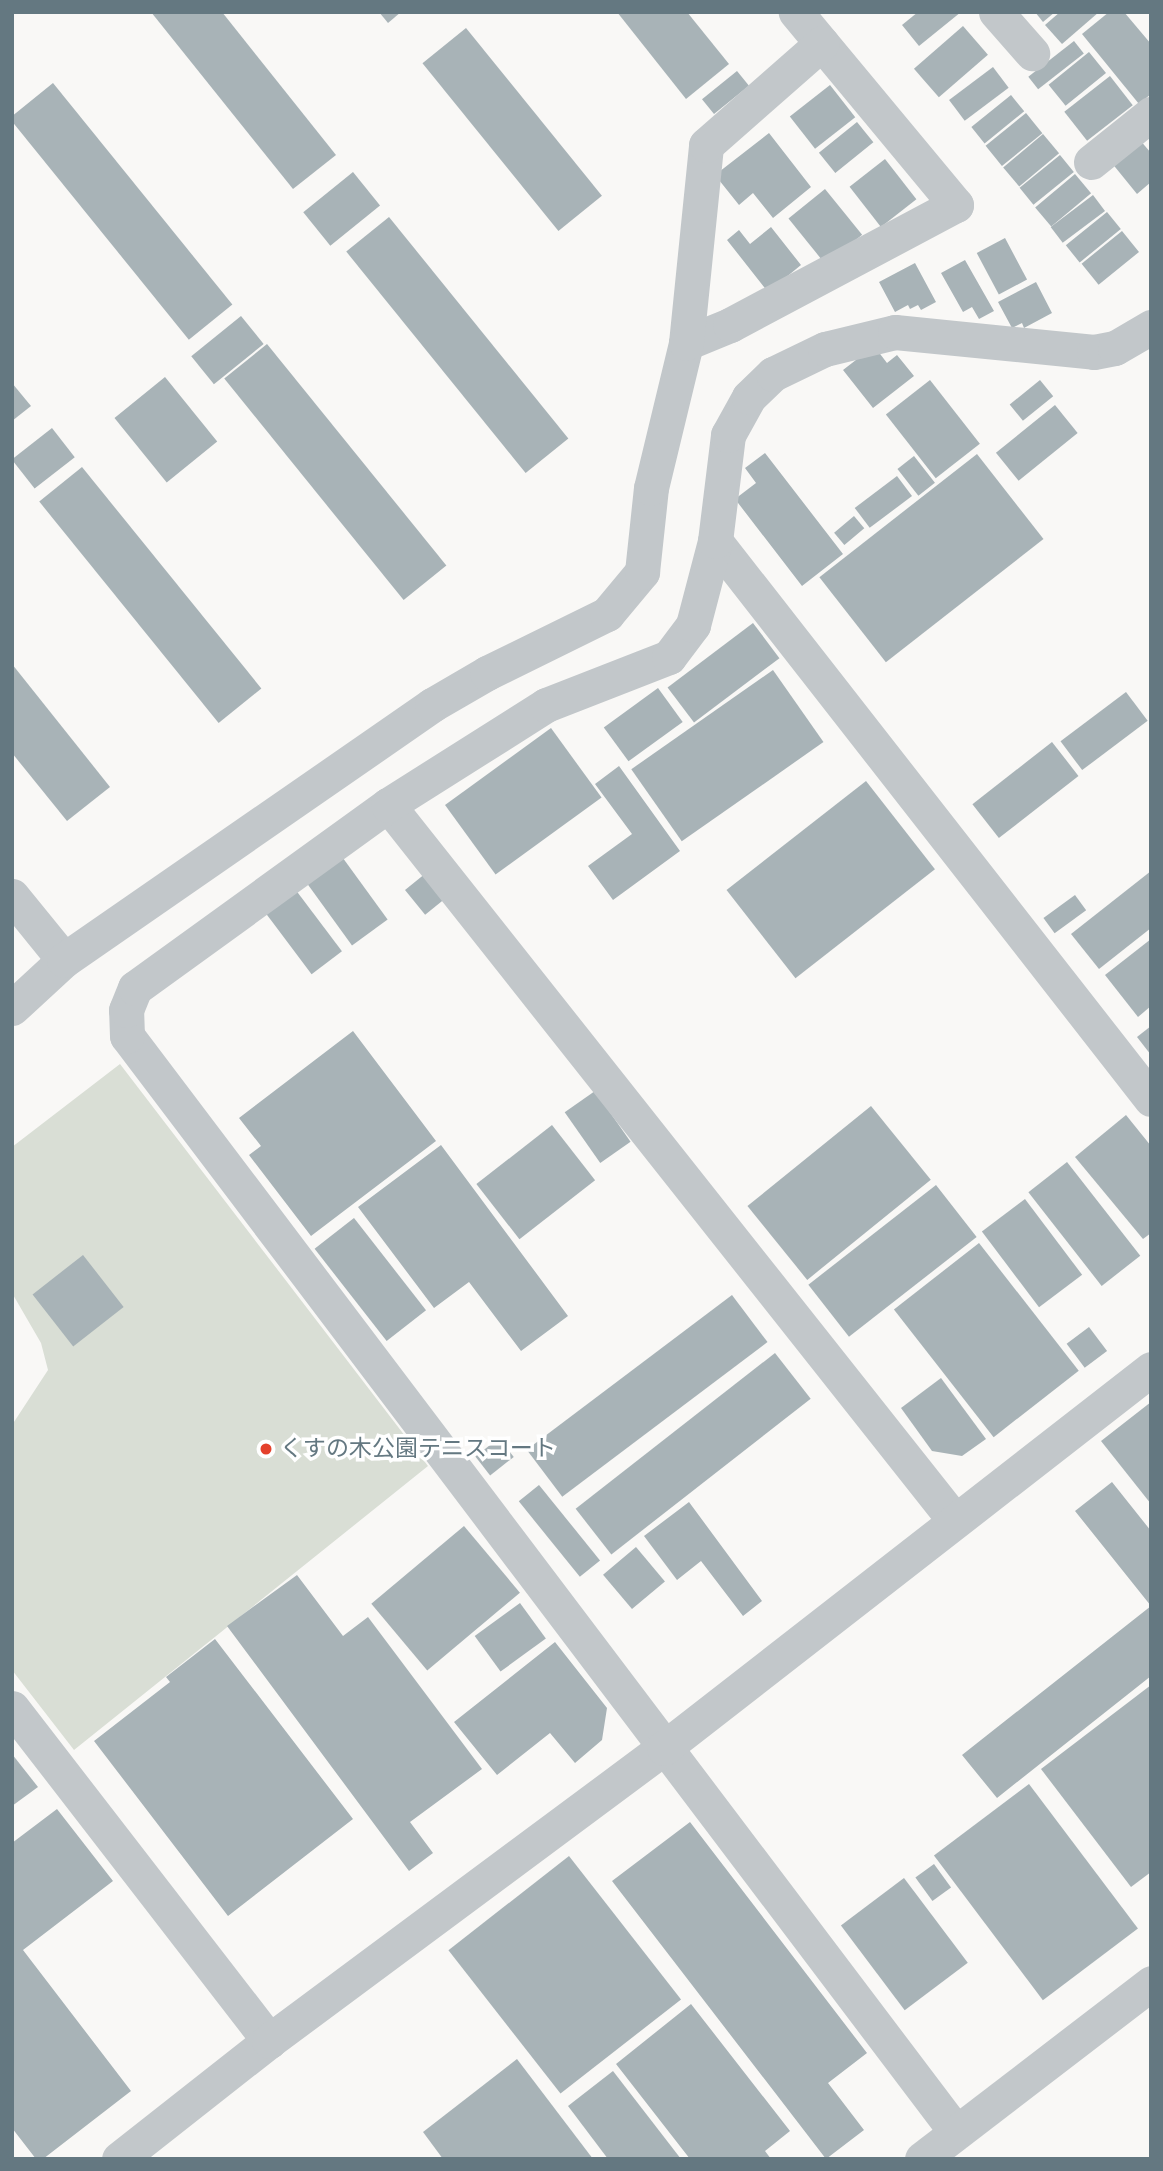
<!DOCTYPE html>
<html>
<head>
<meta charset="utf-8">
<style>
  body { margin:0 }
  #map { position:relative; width:1163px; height:2171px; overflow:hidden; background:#f9f8f6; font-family:"Roboto Condensed","Noto Sans JP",sans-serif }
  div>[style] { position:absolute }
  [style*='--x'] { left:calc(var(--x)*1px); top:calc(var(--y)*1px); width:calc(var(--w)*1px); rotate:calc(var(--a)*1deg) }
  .green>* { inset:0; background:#d9ded5 }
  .building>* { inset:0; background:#a8b3b7; transform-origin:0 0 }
  .minor>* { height:35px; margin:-17.5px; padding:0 17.5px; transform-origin:17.5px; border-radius:17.5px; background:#c2c7ca }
  .dots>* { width:19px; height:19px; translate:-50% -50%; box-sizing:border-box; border:4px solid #fff; border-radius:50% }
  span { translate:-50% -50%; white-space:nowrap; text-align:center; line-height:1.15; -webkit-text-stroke:7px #fff; paint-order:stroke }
  .poi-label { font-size:23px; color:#647881 }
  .left { translate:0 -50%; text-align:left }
  .frame { position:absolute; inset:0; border:14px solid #647881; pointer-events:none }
</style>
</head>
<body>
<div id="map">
  <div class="green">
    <i style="clip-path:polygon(120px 1064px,428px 1466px,74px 1750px,12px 1670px,12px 1425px,48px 1370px,41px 1343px,12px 1293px,12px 1147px)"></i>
  </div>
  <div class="building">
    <i style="clip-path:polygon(151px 12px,222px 12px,336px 155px,293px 189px)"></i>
    <i style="clip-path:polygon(379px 12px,401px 12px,388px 23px)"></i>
    <i style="clip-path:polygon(617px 12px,687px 12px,729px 64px,686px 99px)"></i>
    <i style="clip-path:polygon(918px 12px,961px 12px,919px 46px,902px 25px)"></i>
    <i style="clip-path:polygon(1035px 12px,1055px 12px,1043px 22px)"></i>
    <i style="clip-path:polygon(1060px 12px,1099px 12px,1062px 44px,1045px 25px)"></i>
    <i style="clip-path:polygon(1109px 12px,1124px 12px,1151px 44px,1151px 94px,1139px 104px,1082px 34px)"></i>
    <i style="left:963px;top:26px;width:38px;height:65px;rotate:49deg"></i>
    <i style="left:466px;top:28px;width:216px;height:56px;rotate:51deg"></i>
    <i style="left:1074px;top:41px;width:16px;height:58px;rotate:52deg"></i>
    <i style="left:1089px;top:52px;width:27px;height:52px;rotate:51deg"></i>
    <i style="left:993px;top:67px;width:26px;height:55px;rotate:53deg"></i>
    <i style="left:737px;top:71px;width:19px;height:45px;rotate:51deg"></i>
    <i style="left:1110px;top:76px;width:37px;height:58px;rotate:52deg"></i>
    <i style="left:53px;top:83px;width:285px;height:56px;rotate:51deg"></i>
    <i style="left:830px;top:85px;width:41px;height:51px;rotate:52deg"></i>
    <i style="left:1011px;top:95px;width:21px;height:51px;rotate:51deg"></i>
    <i style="left:1026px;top:113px;width:26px;height:52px;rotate:51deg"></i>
    <i style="left:857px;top:122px;width:26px;height:49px;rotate:51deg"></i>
    <i style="clip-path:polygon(769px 133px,811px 187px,773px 218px,753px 193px,739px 205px,715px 175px)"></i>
    <i style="left:1043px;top:134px;width:25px;height:52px;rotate:50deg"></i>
    <i style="clip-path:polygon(1139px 139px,1151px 153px,1151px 182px,1137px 194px,1111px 162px)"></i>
    <i style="left:1060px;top:155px;width:22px;height:52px;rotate:51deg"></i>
    <i style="left:885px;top:159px;width:51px;height:45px;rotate:52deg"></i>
    <i style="left:353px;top:172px;width:43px;height:64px;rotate:51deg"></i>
    <i style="left:1075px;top:174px;width:25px;height:52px;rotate:50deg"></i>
    <i style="left:825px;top:189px;width:59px;height:47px;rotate:51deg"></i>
    <i style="left:1093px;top:195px;width:20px;height:53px;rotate:53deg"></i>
    <i style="left:1107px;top:212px;width:22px;height:53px;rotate:51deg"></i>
    <i style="left:389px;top:217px;width:285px;height:55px;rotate:51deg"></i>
    <i style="clip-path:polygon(771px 227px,801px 265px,768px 292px,727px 240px,739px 230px,750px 244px)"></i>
    <i style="left:1122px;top:231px;width:27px;height:52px;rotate:51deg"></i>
    <i style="left:1005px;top:238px;width:47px;height:32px;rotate:62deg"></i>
    <i style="clip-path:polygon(965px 260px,994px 311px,979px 319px,972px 307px,963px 312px,941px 273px)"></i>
    <i style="clip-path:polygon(915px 263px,936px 302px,921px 310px,918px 305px,910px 309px,908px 305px,895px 312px,879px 282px)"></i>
    <i style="clip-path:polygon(1036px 282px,1052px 313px,1024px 328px,1022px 323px,1012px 328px,998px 302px)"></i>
    <i style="left:241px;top:316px;width:36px;height:64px;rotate:51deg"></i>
    <i style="left:267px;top:344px;width:285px;height:55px;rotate:51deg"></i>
    <i style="clip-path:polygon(874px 346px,887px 363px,897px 355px,914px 376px,873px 408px,843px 370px)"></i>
    <i style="left:165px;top:377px;width:83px;height:65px;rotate:51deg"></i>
    <i style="left:930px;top:380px;width:81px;height:56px;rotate:52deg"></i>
    <i style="left:1040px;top:380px;width:21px;height:39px;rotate:51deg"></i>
    <i style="clip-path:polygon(12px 383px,31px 406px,12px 421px)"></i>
    <i style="left:1055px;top:405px;width:36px;height:76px;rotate:51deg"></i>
    <i style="left:52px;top:428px;width:37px;height:51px;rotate:52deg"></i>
    <i style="clip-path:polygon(765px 453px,843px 554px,802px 586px,735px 499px,756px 483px,745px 468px)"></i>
    <i style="left:977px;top:454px;width:108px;height:200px;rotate:52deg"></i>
    <i style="left:914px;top:456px;width:34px;height:21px;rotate:52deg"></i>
    <i style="left:82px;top:467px;width:285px;height:55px;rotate:51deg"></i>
    <i style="left:897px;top:476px;width:25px;height:53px;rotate:53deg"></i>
    <i style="left:854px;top:516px;width:16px;height:26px;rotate:50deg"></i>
    <i style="left:753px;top:623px;width:44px;height:107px;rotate:53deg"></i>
    <i style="clip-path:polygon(12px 664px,110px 787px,67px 821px,12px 753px)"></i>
    <i style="left:773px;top:670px;width:88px;height:173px;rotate:55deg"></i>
    <i style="left:658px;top:688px;width:42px;height:67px;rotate:54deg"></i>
    <i style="left:1126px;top:692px;width:36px;height:82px;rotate:53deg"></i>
    <i style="left:551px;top:728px;width:86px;height:131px;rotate:54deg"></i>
    <i style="left:1052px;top:742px;width:43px;height:101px;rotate:52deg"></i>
    <i style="clip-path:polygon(619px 766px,680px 851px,613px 900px,588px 866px,632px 834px,595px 784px)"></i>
    <i style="left:866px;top:781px;width:112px;height:177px;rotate:52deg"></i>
    <i style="left:340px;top:854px;width:81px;height:44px;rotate:54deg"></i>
    <i style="clip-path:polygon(1151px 871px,1151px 928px,1099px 969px,1071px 934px)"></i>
    <i style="left:426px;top:873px;width:32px;height:27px;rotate:51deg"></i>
    <i style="left:295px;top:889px;width:78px;height:38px;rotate:53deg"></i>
    <i style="left:1075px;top:895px;width:19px;height:39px;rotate:54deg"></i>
    <i style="clip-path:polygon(1151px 939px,1151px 1006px,1138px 1017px,1105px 975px)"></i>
    <i style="clip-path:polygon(1151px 1026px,1151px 1055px,1137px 1037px)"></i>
    <i style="clip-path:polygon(353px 1031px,436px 1141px,311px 1236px,249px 1155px,261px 1146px,239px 1118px)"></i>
    <i style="left:595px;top:1091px;width:62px;height:37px;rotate:55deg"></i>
    <i style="left:871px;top:1106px;width:95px;height:159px;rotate:51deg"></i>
    <i style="clip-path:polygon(1126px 1115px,1151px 1146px,1151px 1233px,1143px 1239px,1075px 1157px)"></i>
    <i style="left:552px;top:1125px;width:70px;height:96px;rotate:52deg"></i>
    <i style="clip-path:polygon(441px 1145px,568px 1316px,521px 1351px,469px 1282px,434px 1308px,358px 1207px)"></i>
    <i style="left:1067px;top:1162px;width:119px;height:49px;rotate:52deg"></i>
    <i style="left:936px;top:1185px;width:66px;height:162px;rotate:52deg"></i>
    <i style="left:1025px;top:1199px;width:95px;height:54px;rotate:53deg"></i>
    <i style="left:354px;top:1218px;width:117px;height:50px;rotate:52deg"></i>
    <i style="left:979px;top:1243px;width:162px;height:108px;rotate:52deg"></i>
    <i style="left:83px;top:1255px;width:66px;height:64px;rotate:52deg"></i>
    <i style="left:732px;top:1295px;width:59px;height:257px;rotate:53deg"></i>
    <i style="left:1089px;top:1327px;width:30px;height:28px;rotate:53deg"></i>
    <i style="left:775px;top:1353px;width:58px;height:253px;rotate:52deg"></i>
    <i style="clip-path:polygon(941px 1378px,986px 1439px,962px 1456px,932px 1451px,901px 1408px)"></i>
    <i style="clip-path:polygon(1151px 1402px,1151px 1504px,1101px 1441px)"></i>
    <i style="left:499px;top:1438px;width:24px;height:30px;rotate:52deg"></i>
    <i style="clip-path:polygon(1112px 1482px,1151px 1531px,1151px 1676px,997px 1798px,962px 1755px,1151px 1606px,1075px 1511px)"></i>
    <i style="left:539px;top:1485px;width:97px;height:26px;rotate:51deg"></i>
    <i style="clip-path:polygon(689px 1502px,762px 1601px,743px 1616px,701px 1561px,677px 1580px,644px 1536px)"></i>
    <i style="left:464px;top:1526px;width:87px;height:121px;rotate:50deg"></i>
    <i style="left:636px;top:1547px;width:45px;height:43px;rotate:50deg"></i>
    <i style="clip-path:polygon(297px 1575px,343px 1636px,368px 1617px,482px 1769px,410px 1822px,433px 1853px,409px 1871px,227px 1626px)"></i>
    <i style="left:520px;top:1603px;width:44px;height:56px;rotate:54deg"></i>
    <i style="clip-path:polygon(215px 1639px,353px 1819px,228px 1916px,94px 1741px,170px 1682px,166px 1677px)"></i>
    <i style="clip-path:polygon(555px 1642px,607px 1708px,602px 1740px,575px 1763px,550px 1733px,497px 1775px,454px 1722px)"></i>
    <i style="clip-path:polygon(1151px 1685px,1151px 1872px,1131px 1887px,1041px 1769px)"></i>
    <i style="clip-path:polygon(12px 1754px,38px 1787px,12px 1806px)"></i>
    <i style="left:1029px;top:1784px;width:181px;height:119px;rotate:53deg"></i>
    <i style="clip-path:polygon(57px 1809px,113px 1881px,23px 1950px,131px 2091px,43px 2159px,36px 2159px,12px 2128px,12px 1843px)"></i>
    <i style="clip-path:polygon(690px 1822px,867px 2053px,828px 2083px,864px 2130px,826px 2159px,612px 1881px)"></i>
    <i style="left:569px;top:1856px;width:182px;height:153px;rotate:52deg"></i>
    <i style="left:934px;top:1864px;width:29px;height:23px;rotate:54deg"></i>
    <i style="left:904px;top:1878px;width:106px;height:79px;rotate:53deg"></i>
    <i style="clip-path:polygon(691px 2004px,790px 2131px,765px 2151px,771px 2159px,690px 2159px,616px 2064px)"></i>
    <i style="clip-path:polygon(517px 2059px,593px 2159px,443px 2159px,423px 2132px)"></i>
    <i style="clip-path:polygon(613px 2071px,681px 2159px,608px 2159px,568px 2106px)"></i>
  </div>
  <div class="minor">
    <i style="--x:996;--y:12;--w:55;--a:48.7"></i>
    <i style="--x:1091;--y:162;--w:77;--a:-38.7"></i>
    <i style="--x:686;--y:343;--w:48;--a:-22.2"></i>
    <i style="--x:730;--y:325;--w:256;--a:-28"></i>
    <i style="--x:956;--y:205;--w:251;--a:-129.7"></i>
    <i style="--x:715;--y:541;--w:708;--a:52"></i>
    <i style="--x:388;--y:805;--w:913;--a:51.62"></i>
    <i style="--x:12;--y:896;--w:82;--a:50.9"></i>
    <i style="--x:12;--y:1008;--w:71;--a:-42.7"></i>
    <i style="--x:64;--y:960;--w:448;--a:-34.7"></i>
    <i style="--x:432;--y:705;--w:64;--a:-30.2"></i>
    <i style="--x:487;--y:673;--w:134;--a:-26.2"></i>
    <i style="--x:607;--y:614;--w:55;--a:-50.2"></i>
    <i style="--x:642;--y:572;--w:84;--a:-83.9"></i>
    <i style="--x:651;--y:488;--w:149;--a:-76.4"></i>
    <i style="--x:686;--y:343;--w:199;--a:-84.2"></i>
    <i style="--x:706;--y:145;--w:154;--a:-41.3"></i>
    <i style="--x:12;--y:1708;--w:421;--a:52.3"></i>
    <i style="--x:956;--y:2132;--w:1374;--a:-127.1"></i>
    <i style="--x:127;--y:1036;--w:26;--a:-92"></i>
    <i style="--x:126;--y:1010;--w:24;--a:-68"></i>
    <i style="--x:135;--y:988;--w:312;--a:-35.9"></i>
    <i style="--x:388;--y:805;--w:187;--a:-32.3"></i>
    <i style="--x:546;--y:705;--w:132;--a:-21.3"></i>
    <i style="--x:669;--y:657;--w:40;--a:-53"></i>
    <i style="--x:693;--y:625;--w:87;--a:-75.3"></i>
    <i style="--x:715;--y:541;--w:107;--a:-83"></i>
    <i style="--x:728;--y:435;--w:43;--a:-61.1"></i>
    <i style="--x:749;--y:397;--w:33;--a:-44"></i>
    <i style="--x:773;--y:374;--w:58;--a:-25.7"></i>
    <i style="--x:825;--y:349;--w:72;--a:-13.7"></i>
    <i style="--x:895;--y:332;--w:200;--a:5.7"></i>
    <i style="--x:1094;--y:352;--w:21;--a:-11"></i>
    <i style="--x:1115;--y:348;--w:42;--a:-30.3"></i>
    <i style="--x:119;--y:2159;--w:191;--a:-38.2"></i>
    <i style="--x:269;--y:2041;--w:492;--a:-36.6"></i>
    <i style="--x:664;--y:1748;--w:617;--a:-37.89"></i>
    <i style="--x:922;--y:2159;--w:289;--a:-37.5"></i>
  </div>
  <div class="dots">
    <i style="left:266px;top:1449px;background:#e4402b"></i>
  </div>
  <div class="poi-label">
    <span class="left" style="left:280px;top:1449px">くすの木公園テニスコート</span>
  </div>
  <div class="frame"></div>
</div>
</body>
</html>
